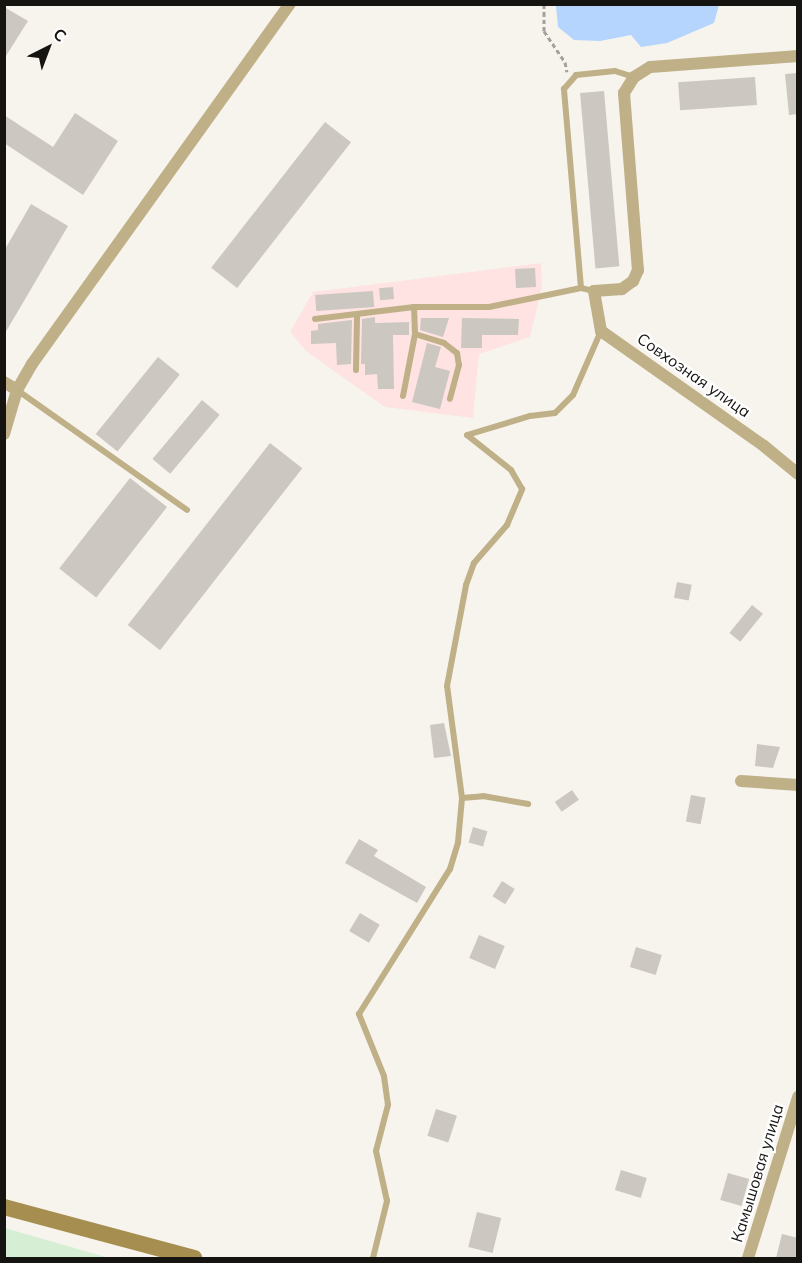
<!DOCTYPE html>
<html>
<head>
<meta charset="utf-8">
<style>
  body { margin:0 }
  #map { position:relative; width:802px; height:1263px; overflow:hidden; background:#f7f4ed; font-family:Mulish,sans-serif }
  div>[style] { position:absolute }
  [style*='--x'] { left:calc(var(--x)*1px); top:calc(var(--y)*1px); width:calc(var(--w)*1px); rotate:calc(var(--a)*1deg) }
  .industrial>* { inset:0; background:#fee3e2 }
  .green>* { inset:0; background:#d6efd4 }
  .water>* { inset:0; background:#b5d4fe }
  .building>* { inset:0; background:#ccc7c1; transform-origin:0 0 }
  .path>* { height:3px; margin-top:-1.5px; transform-origin:0; background:repeating-linear-gradient(90deg,#a4a19c 0 4.5px,transparent 0 7.5px) }
  .lane>* { height:6px; margin:-3px; padding:0 3px; transform-origin:3px; border-radius:3px; background:#bfb088 }
  .street>* { height:12px; margin:-6px; padding:0 6px; transform-origin:6px; border-radius:6px; background:#bfb088 }
  .secondary>* { height:16px; margin:-8px; padding:0 8px; transform-origin:8px; border-radius:8px; background:#a58e4f }
  span { translate:-50% -50%; white-space:nowrap; text-align:center; line-height:1.15; -webkit-text-stroke:4.5px #fff; paint-order:stroke }
  .street-label { font-size:16px; color:#151411 }
  .frame { position:absolute; inset:0; border:6px solid #151411; pointer-events:none }
  .north { position:absolute; left:18px; top:18px; width:60px; height:60px; -webkit-text-stroke:4px #fff; paint-order:stroke; rotate:42deg; font-size:16px; font-weight:700; line-height:24px; text-align:center; color:#151411 }
  .north::after { content:''; display:block; margin:auto; width:21px; height:27px; background:#151411; clip-path:polygon(50% 0,100% 100%,50% 72%,0 100%) }
</style>
</head>
<body>
<div id="map">
  <div class="industrial">
    <i style="clip-path:polygon(541px 263px,542px 287px,530px 337px,479px 354px,473px 418px,385px 407px,306px 351px,290px 332px,313px 292px)"></i>
  </div>
  <div class="green">
    <i style="clip-path:polygon(5px 1228px,109px 1258px,5px 1258px)"></i>
  </div>
  <div class="water">
    <i style="clip-path:polygon(719px 5px,714px 23px,667px 43px,641px 47px,631px 35px,600px 41px,574px 40px,558px 27px,556px 6px)"></i>
  </div>
  <div class="building">
    <i style="clip-path:polygon(4px 7px,28px 21px,4px 59px)"></i>
    <i style="clip-path:polygon(798px 73px,798px 114px,789px 115px,785px 74px)"></i>
    <i style="left:755px;top:77px;width:28px;height:77px;rotate:86deg"></i>
    <i style="left:604px;top:91px;width:176px;height:24px;rotate:85deg"></i>
    <i style="clip-path:polygon(75px 113px,118px 141px,83px 195px,4px 143px,4px 115px,53px 147px)"></i>
    <i style="left:325px;top:122px;width:33px;height:185px;rotate:38deg"></i>
    <i style="clip-path:polygon(31px 204px,68px 226px,4px 335px,4px 251px)"></i>
    <i style="left:535px;top:268px;width:19px;height:20px;rotate:87deg"></i>
    <i style="left:393px;top:287px;width:12px;height:14px;rotate:85deg"></i>
    <i style="left:373px;top:291px;width:16px;height:58px;rotate:86deg"></i>
    <i style="clip-path:polygon(375px 317px,375px 323px,409px 322px,409px 335px,393px 335px,394px 389px,378px 389px,377px 374px,365px 375px,365px 364px,361px 364px,362px 319px)"></i>
    <i style="clip-path:polygon(421px 318px,449px 318px,443px 337px,420px 330px)"></i>
    <i style="clip-path:polygon(462px 318px,519px 319px,518px 335px,482px 335px,482px 348px,461px 348px)"></i>
    <i style="clip-path:polygon(352px 320px,351px 364px,337px 365px,336px 343px,311px 344px,311px 331px,318px 330px,318px 324px)"></i>
    <i style="clip-path:polygon(427px 343px,441px 347px,435px 367px,450px 371px,440px 409px,412px 402px)"></i>
    <i style="left:158px;top:357px;width:28px;height:99px;rotate:39deg"></i>
    <i style="left:202px;top:400px;width:23px;height:77px;rotate:40deg"></i>
    <i style="left:270px;top:443px;width:41px;height:231px;rotate:38deg"></i>
    <i style="left:130px;top:478px;width:47px;height:115px;rotate:38deg"></i>
    <i style="left:677px;top:582px;width:15px;height:16px;rotate:11deg"></i>
    <i style="left:752px;top:605px;width:14px;height:36px;rotate:39deg"></i>
    <i style="clip-path:polygon(444px 723px,451px 756px,434px 758px,430px 725px)"></i>
    <i style="clip-path:polygon(757px 744px,780px 747px,773px 768px,755px 766px)"></i>
    <i style="left:572px;top:790px;width:12px;height:21px;rotate:55deg"></i>
    <i style="left:691px;top:795px;width:15px;height:27px;rotate:11deg"></i>
    <i style="left:473px;top:827px;width:15px;height:16px;rotate:16deg"></i>
    <i style="clip-path:polygon(359px 839px,378px 850px,374px 856px,426px 887px,417px 903px,345px 863px)"></i>
    <i style="left:502px;top:881px;width:15px;height:18px;rotate:32deg"></i>
    <i style="left:360px;top:913px;width:23px;height:21px;rotate:31deg"></i>
    <i style="left:479px;top:935px;width:28px;height:25px;rotate:23deg"></i>
    <i style="left:636px;top:947px;width:27px;height:21px;rotate:17deg"></i>
    <i style="left:436px;top:1109px;width:22px;height:28px;rotate:18deg"></i>
    <i style="left:621px;top:1170px;width:27px;height:21px;rotate:17deg"></i>
    <i style="left:728px;top:1173px;width:22px;height:28px;rotate:16deg"></i>
    <i style="left:477px;top:1212px;width:25px;height:36px;rotate:14deg"></i>
    <i style="clip-path:polygon(782px 1234px,798px 1238px,798px 1258px,776px 1258px)"></i>
  </div>
  <div class="path">
    <i style="--x:544;--y:4;--w:27;--a:90"></i>
    <i style="--x:544;--y:31;--w:37;--a:56"></i>
    <i style="--x:565;--y:62;--w:10;--a:79"></i>
  </div>
  <div class="lane">
    <i style="--x:594;--y:291;--w:13;--a:-167"></i>
    <i style="--x:581;--y:288;--w:200;--a:-94.9"></i>
    <i style="--x:564;--y:89;--w:18;--a:-49"></i>
    <i style="--x:576;--y:75;--w:39;--a:-6"></i>
    <i style="--x:615;--y:71;--w:20;--a:18"></i>
    <i style="--x:315;--y:319;--w:100;--a:-6.9"></i>
    <i style="--x:414;--y:307;--w:75;--a:0"></i>
    <i style="--x:489;--y:307;--w:94;--a:-11.7"></i>
    <i style="--x:415;--y:334;--w:30;--a:17"></i>
    <i style="--x:444;--y:343;--w:16;--a:38"></i>
    <i style="--x:457;--y:353;--w:12;--a:81"></i>
    <i style="--x:459;--y:365;--w:35;--a:105"></i>
    <i style="--x:356;--y:370;--w:54;--a:-88.9"></i>
    <i style="--x:17;--y:390;--w:208;--a:35.2"></i>
    <i style="--x:403;--y:396;--w:63;--a:-79"></i>
    <i style="--x:415;--y:334;--w:27;--a:-92"></i>
    <i style="--x:462;--y:798;--w:113;--a:-97.6"></i>
    <i style="--x:447;--y:686;--w:103;--a:-79.3"></i>
    <i style="--x:466;--y:585;--w:23;--a:-70"></i>
    <i style="--x:474;--y:563;--w:50;--a:-49"></i>
    <i style="--x:507;--y:525;--w:39;--a:-67"></i>
    <i style="--x:522;--y:489;--w:22;--a:-120"></i>
    <i style="--x:511;--y:470;--w:56;--a:-141.5"></i>
    <i style="--x:467;--y:435;--w:66;--a:-16.8"></i>
    <i style="--x:530;--y:416;--w:25;--a:-7"></i>
    <i style="--x:555;--y:413;--w:25;--a:-45"></i>
    <i style="--x:573;--y:395;--w:70;--a:-66.4"></i>
    <i style="--x:373;--y:1258;--w:59;--a:-76.2"></i>
    <i style="--x:387;--y:1201;--w:51;--a:-102.4"></i>
    <i style="--x:376;--y:1151;--w:48;--a:-75.4"></i>
    <i style="--x:388;--y:1105;--w:29;--a:-98"></i>
    <i style="--x:384;--y:1076;--w:67;--a:-112"></i>
    <i style="--x:359;--y:1014;--w:171;--a:-57.9"></i>
    <i style="--x:450;--y:869;--w:28;--a:-73"></i>
    <i style="--x:458;--y:842;--w:44;--a:-84.8"></i>
    <i style="--x:462;--y:798;--w:21;--a:-5"></i>
    <i style="--x:483;--y:796;--w:46;--a:10.1"></i>
  </div>
  <div class="street">
    <i style="--x:798;--y:56;--w:148;--a:175.7"></i>
    <i style="--x:650;--y:67;--w:19;--a:148"></i>
    <i style="--x:634;--y:77;--w:19;--a:122"></i>
    <i style="--x:624;--y:93;--w:178;--a:85.5"></i>
    <i style="--x:638;--y:270;--w:12;--a:114"></i>
    <i style="--x:633;--y:281;--w:14;--a:144"></i>
    <i style="--x:622;--y:289;--w:28;--a:176"></i>
    <i style="--x:594;--y:291;--w:41;--a:80.1"></i>
    <i style="--x:601;--y:331;--w:199;--a:35.2"></i>
    <i style="--x:764;--y:446;--w:44;--a:39.5"></i>
    <i style="--x:4;--y:382;--w:15;--a:32"></i>
    <i style="--x:4;--y:434;--w:46;--a:-73.5"></i>
    <i style="--x:17;--y:390;--w:30;--a:-60"></i>
    <i style="--x:32;--y:364;--w:443;--a:-54.4"></i>
    <i style="--x:741;--y:781;--w:57;--a:4"></i>
    <i style="--x:748;--y:1258;--w:169;--a:-72.7"></i>
  </div>
  <div class="secondary">
    <i style="--x:4;--y:1207;--w:197;--a:15"></i>
  </div>
  <div class="street-label">
    <span style="left:694px;top:375px;rotate:35deg">Совхозная улица</span>
    <span style="left:757px;top:1173px;rotate:-73deg">Камышовая улица</span>
  </div>
  <div class="frame"></div>
  <div class="north">С</div>
</div>
</body>
</html>
